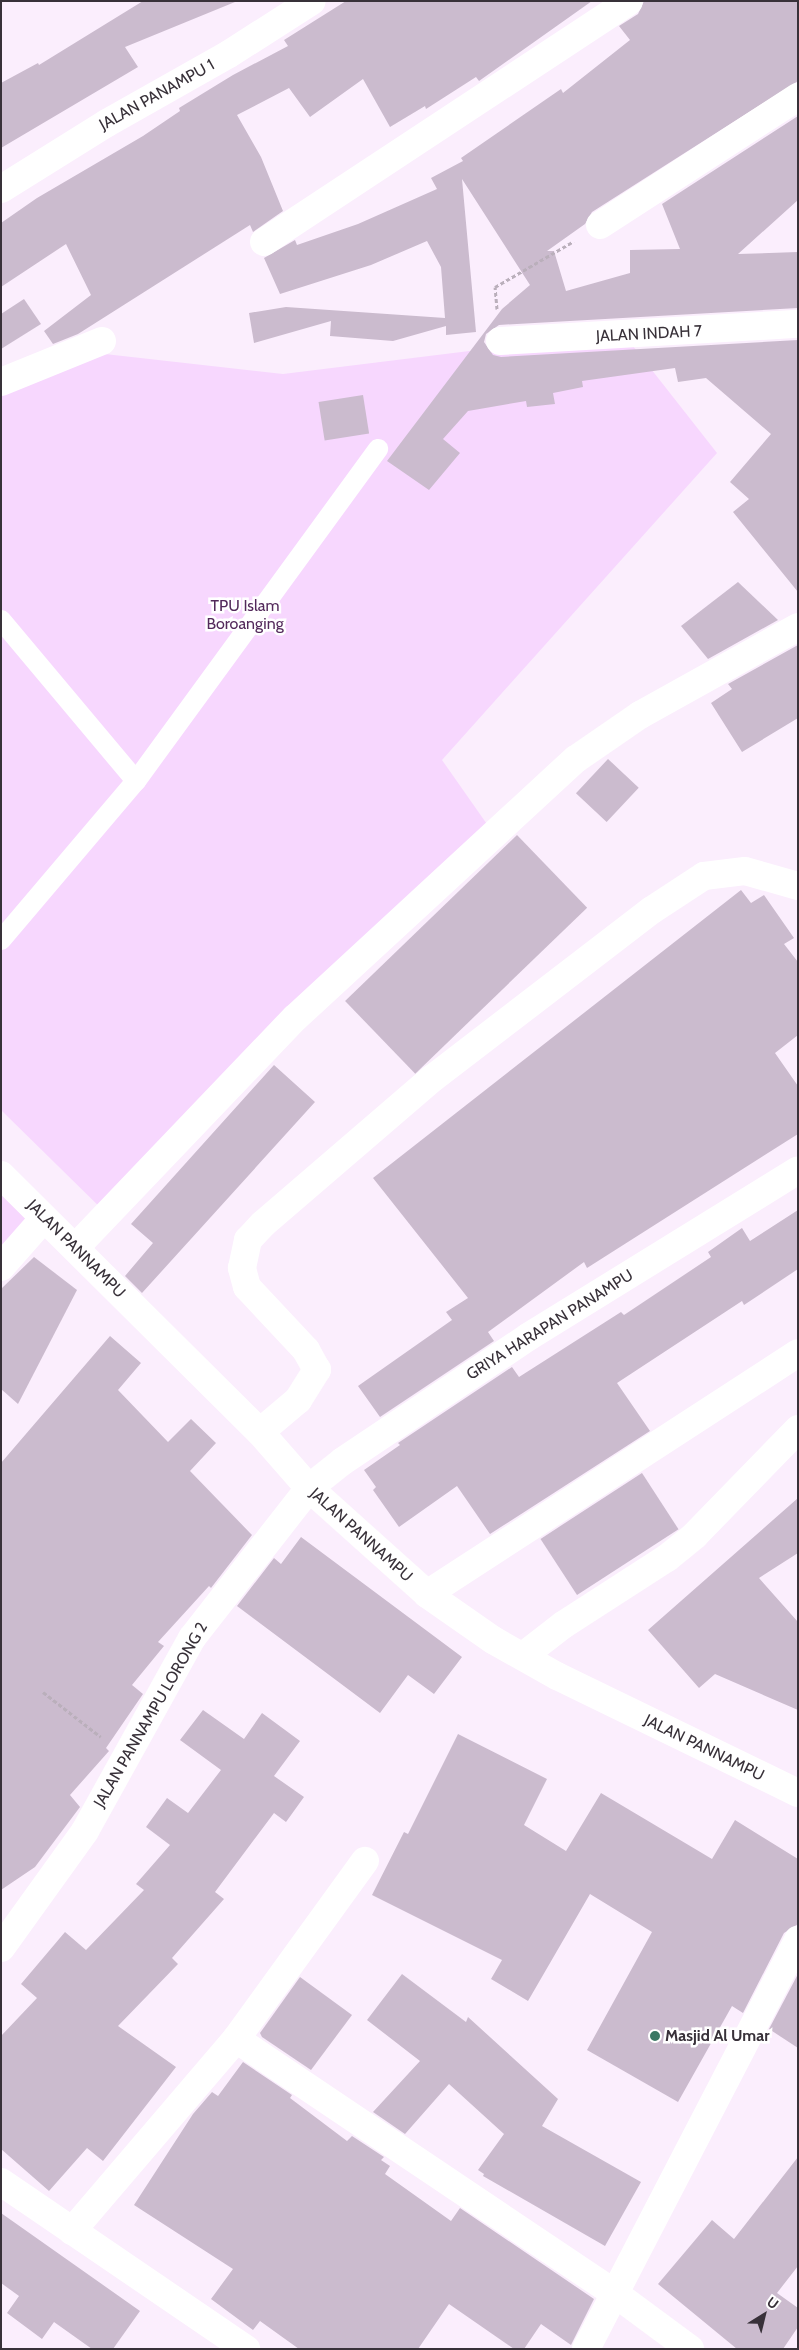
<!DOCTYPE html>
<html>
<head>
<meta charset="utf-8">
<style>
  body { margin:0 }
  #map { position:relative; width:799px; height:2350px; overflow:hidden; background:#fbeefd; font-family:Cabin,sans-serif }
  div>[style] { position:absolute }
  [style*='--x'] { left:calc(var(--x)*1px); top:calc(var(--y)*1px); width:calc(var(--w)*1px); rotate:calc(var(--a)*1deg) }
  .green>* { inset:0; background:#f7d7fe }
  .building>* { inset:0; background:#cbbbce; transform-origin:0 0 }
  .path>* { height:3px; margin-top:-1.5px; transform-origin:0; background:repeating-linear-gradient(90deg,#baafbb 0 4px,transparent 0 6.5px) }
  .lane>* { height:20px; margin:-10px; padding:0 10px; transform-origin:10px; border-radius:10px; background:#fff }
  .street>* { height:28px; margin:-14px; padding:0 14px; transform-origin:14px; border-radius:14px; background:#fff }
  .secondary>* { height:28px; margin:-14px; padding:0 14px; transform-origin:14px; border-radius:14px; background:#fff }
  .dots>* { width:14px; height:14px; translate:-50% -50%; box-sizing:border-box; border:2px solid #fff; border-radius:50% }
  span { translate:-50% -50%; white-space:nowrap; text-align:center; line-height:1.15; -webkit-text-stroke:5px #fff; paint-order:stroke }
  .street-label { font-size:16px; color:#383139 }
  .park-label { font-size:16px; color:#53295b }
  .poi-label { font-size:16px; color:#383139; font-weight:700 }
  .left { translate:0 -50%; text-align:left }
  .frame { position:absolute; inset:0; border:2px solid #383139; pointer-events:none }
  .north { position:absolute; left:739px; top:2290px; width:50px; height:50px; -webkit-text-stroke:4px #fff; paint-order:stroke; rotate:36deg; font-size:14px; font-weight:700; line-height:20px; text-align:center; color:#383139 }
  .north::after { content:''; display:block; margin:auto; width:18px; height:22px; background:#383139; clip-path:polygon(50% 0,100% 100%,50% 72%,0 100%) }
</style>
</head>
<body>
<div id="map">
  <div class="green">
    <i style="clip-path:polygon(622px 332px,717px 453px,442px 760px,489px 827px,114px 1221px,1px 1110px,1px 391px,96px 353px,283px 374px)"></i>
    <i style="clip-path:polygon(1px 1192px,35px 1222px,1px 1262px)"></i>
  </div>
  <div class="building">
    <i style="clip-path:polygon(143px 1px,235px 2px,125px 47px,138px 67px,1px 148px,1px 83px,38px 63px,39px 65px)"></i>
    <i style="clip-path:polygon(346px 1px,592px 1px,479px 81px,476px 77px,426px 109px,425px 106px,390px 127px,363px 79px,310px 117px,289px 88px,237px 115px,261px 157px,283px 211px,253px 232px,250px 225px,78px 334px,53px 344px,44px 331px,91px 295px,66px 244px,1px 287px,1px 223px,37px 198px,143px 136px,180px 111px,179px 108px,233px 75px,288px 46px,284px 40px)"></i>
    <i style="clip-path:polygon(644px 1px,798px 1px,798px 81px,592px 212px,585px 224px,547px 251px,554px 251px,566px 291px,630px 273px,630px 250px,680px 249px,662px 204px,798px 116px,798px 200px,738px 254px,798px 252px,798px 308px,499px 325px,486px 334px,484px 342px,493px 355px,501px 357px,798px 340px,798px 592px,733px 512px,749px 499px,730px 482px,771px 434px,706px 378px,678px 382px,675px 368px,582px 381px,583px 387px,553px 393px,555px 404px,527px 407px,526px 401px,468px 411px,443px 439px,460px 453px,429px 490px,387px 461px,502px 309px,530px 285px,462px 179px,476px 332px,446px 335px,446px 326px,393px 341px,330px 336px,331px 321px,254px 343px,249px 313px,286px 307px,445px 318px,441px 267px,427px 241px,371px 265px,280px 294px,264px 258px,295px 240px,297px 245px,358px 224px,437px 189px,431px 178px,463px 161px,461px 158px,561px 89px,563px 93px,630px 40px,619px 26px,638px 14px)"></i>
    <i style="clip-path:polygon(24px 299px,41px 324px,1px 349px,1px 314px)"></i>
    <i style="left:363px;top:395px;width:39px;height:45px;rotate:81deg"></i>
    <i style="clip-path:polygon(738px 582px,778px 620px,708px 659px,681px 626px)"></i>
    <i style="clip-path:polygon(798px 645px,798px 718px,742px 752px,711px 703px,732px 689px,728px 684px)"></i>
    <i style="left:608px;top:759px;width:42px;height:47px;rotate:43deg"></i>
    <i style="left:517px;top:835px;width:101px;height:239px;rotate:46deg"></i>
    <i style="clip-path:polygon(741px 890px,751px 903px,764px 895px,794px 938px,784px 944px,798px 962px,798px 1035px,775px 1053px,798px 1086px,798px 1134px,587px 1268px,584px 1262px,488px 1332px,494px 1341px,380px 1417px,358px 1386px,452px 1320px,446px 1312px,468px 1298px,373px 1178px)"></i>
    <i style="clip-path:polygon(274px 1065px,315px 1102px,142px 1293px,125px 1276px,153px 1243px,131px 1224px)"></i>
    <i style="clip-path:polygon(798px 1210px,798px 1269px,744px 1305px,742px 1301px,617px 1383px,650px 1431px,490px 1534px,457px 1486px,399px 1527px,373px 1490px,376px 1487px,364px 1470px,400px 1445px,398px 1443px,512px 1367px,519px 1377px,621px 1312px,624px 1315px,711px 1257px,708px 1252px,742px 1228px,750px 1241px)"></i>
    <i style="clip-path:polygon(34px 1257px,77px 1290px,18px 1404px,1px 1389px,1px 1289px)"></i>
    <i style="clip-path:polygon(110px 1336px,141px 1363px,118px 1390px,168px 1442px,191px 1419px,216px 1443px,190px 1471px,252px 1535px,211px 1588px,209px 1586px,158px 1642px,164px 1646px,132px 1685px,143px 1694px,106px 1748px,109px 1751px,70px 1795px,80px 1807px,35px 1867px,1px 1890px,1px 1463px)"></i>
    <i style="left:642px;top:1473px;width:67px;height:121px;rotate:57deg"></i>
    <i style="clip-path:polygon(798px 1498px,798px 1553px,759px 1578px,798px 1622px,798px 1710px,715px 1674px,699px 1688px,648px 1630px)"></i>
    <i style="clip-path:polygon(301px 1537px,462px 1657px,434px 1694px,408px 1675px,380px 1713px,237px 1606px,274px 1558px,281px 1564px)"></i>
    <i style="clip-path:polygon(203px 1710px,244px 1739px,262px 1713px,300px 1741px,274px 1776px,304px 1797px,286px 1822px,274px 1813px,215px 1892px,224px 1899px,172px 1958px,178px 1964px,118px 2026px,176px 2067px,103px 2161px,87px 2148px,49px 2191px,1px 2149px,1px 2036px,37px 1998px,21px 1984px,65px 1932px,86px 1950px,144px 1890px,136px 1884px,170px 1845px,146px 1827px,167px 1798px,188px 1813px,221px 1770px,180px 1740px)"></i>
    <i style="clip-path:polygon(458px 1734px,547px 1779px,524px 1825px,566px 1851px,601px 1793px,712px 1859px,735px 1820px,798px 1859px,798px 1924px,784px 1933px,743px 2013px,732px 2006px,678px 2102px,587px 2050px,652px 1932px,590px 1894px,528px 2001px,491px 1979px,502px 1960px,372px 1895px,404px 1832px,408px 1834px)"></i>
    <i style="clip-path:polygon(402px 1974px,466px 2022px,468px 2017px,558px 2099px,542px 2126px,641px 2182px,605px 2246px,483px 2176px,484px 2174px,478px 2170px,504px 2134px,449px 2084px,405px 2134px,373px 2112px,420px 2061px,367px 2020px)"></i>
    <i style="clip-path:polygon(798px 1974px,798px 2048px,769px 2029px)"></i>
    <i style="clip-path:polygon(300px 1977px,352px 2015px,311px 2070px,262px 2037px,260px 2033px)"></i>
    <i style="clip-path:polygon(243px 2062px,292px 2095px,290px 2098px,347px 2141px,352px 2136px,384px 2157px,381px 2160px,390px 2166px,385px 2174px,451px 2221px,460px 2208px,594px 2299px,571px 2345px,541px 2324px,524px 2349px,514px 2349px,449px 2304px,418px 2349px,299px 2349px,260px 2321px,253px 2330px,211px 2299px,233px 2269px,134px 2205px,193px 2114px,212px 2092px,218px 2096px)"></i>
    <i style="clip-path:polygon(798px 2157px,798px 2266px,777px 2293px,798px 2308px,798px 2327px,783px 2349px,737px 2349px,658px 2284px,712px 2220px,734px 2239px)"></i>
    <i style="clip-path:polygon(1px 2213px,140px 2311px,113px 2349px,92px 2349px,54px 2322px,42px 2339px,7px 2313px,19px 2296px,1px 2283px)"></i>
  </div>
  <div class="path">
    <i style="--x:497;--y:309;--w:22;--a:-95"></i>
    <i style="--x:495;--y:287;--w:91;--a:-30.2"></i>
    <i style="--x:43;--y:1692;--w:73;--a:37.8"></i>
  </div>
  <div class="lane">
    <i style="--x:1;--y:620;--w:210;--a:50"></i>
    <i style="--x:1;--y:940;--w:209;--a:-49.7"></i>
    <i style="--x:136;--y:781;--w:411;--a:-53.9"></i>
  </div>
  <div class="street">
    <i style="--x:1;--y:189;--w:125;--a:-31.9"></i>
    <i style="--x:107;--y:123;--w:140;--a:-29.5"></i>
    <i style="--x:229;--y:54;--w:98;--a:-32.6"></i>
    <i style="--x:600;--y:225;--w:236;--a:-32.9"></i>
    <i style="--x:264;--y:242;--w:437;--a:-33.4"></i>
    <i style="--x:500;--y:341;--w:298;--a:-3.3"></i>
    <i style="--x:1;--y:382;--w:109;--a:-22.1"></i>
    <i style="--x:75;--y:1248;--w:318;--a:-46.3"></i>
    <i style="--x:295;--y:1018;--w:382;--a:-42.7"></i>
    <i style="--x:576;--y:759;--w:78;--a:-34.5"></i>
    <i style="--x:640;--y:715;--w:181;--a:-29.1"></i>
    <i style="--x:1;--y:1267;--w:65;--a:-48.7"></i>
    <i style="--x:260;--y:1432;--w:50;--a:-40.1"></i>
    <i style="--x:298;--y:1400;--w:36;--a:-58"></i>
    <i style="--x:317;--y:1370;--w:23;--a:-119"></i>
    <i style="--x:306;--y:1350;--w:86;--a:-133.1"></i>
    <i style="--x:247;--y:1287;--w:20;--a:-105"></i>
    <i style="--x:242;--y:1268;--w:29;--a:-78"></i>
    <i style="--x:248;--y:1240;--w:22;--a:-47"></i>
    <i style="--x:263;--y:1224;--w:224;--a:-40.7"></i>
    <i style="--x:433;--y:1078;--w:276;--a:-37.5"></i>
    <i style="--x:652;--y:910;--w:62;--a:-33.2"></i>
    <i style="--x:704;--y:876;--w:41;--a:-7"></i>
    <i style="--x:745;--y:871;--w:55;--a:15.8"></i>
    <i style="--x:427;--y:1594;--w:442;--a:-33"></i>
    <i style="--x:523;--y:1656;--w:51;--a:-37.8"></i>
    <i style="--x:563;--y:1625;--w:124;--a:-32.8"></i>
    <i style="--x:667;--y:1558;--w:36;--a:-39"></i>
    <i style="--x:695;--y:1535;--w:148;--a:-45.8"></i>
    <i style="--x:1;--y:1948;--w:144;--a:-54.3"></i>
    <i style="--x:85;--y:1831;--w:221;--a:-61"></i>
    <i style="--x:192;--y:1638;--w:190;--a:-52"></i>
    <i style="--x:309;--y:1488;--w:43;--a:-38.5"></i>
    <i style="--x:343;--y:1461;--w:223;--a:-33.8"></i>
    <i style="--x:528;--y:1337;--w:317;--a:-31.7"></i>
    <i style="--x:236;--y:2039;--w:454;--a:33.9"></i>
    <i style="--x:613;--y:2292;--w:96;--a:36.5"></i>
    <i style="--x:1;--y:2182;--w:297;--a:34.3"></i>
    <i style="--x:72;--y:2231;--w:253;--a:-49.5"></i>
    <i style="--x:236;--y:2039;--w:220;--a:-54.1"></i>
    <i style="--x:586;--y:2349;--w:461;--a:-62.6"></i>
  </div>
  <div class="secondary">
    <i style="--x:1;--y:1175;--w:365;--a:44.8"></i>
    <i style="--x:260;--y:1432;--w:74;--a:48.8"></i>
    <i style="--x:309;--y:1488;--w:159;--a:41.9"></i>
    <i style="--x:427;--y:1594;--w:80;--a:34.9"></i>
    <i style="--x:493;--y:1640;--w:73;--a:29.4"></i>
    <i style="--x:557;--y:1676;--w:268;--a:25.9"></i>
  </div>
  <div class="dots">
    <i style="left:655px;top:2036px;background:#397763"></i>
  </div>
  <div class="street-label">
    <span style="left:157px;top:95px;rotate:-29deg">JALAN PANAMPU 1</span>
    <span style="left:649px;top:334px;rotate:-3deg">JALAN INDAH 7</span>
    <span style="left:76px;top:1249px;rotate:45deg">JALAN PANNAMPU</span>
    <span style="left:550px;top:1325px;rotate:-32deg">GRIYA HARAPAN PANAMPU</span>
    <span style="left:361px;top:1535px;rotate:42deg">JALAN PANNAMPU</span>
    <span style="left:151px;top:1715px;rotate:-60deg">JALAN PANNAMPU LORONG 2</span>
    <span style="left:704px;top:1748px;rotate:26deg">JALAN PANNAMPU</span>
  </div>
  <div class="park-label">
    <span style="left:245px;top:615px">TPU Islam<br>Boroanging</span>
  </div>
  <div class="poi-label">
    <span class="left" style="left:665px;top:2036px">Masjid Al Umar</span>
  </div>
  <div class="frame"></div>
  <div class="north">U</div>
</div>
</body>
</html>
